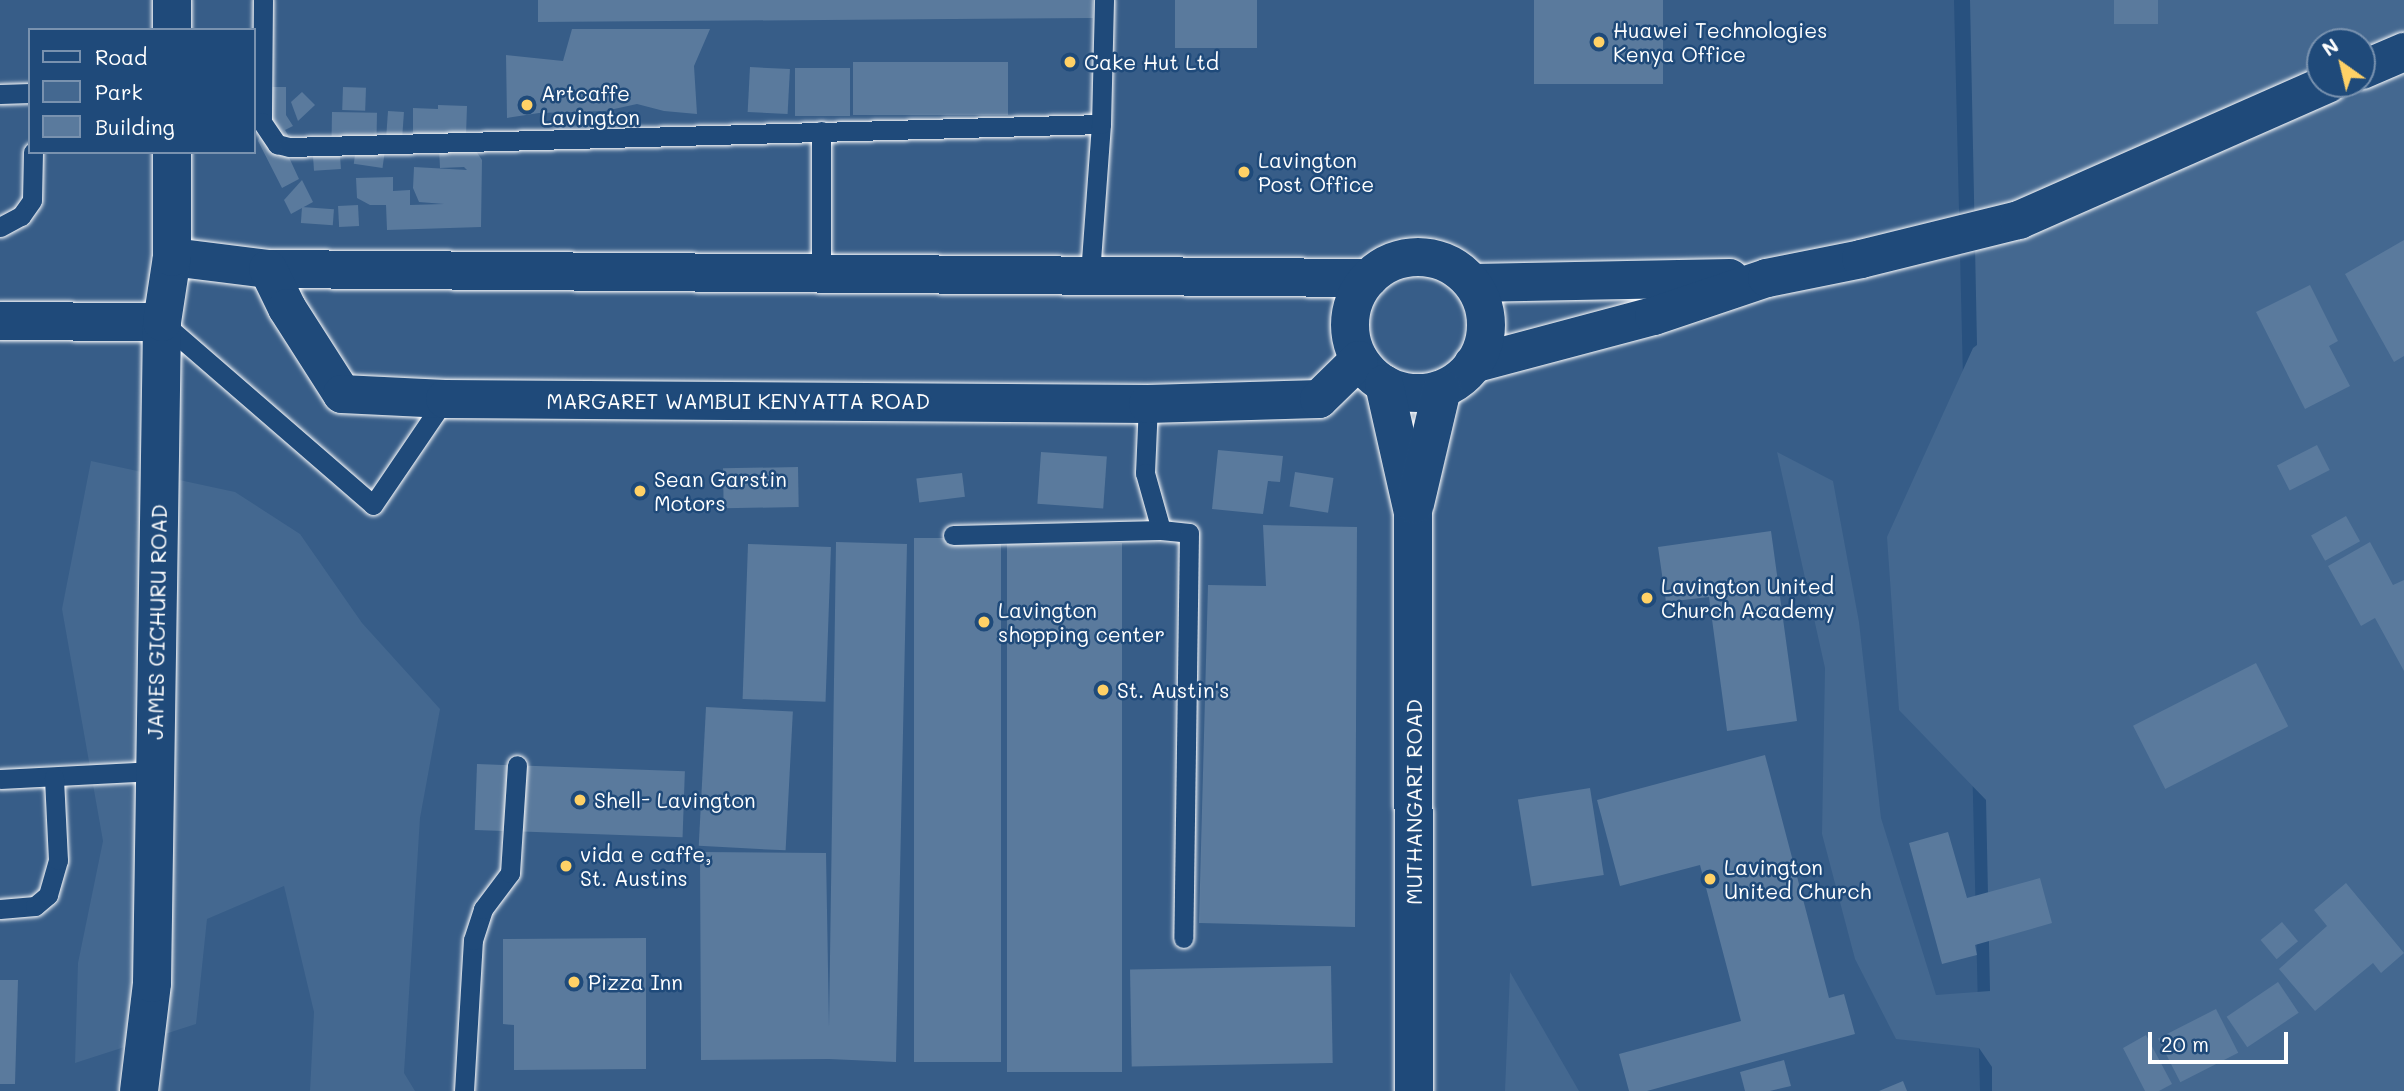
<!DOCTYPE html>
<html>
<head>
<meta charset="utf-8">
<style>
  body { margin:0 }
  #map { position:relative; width:2404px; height:1091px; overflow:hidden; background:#28517f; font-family:Mali,sans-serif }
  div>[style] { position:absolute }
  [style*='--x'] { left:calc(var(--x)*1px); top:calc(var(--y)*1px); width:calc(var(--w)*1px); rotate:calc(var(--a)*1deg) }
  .built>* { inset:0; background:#375d88 }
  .green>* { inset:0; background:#446890 }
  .building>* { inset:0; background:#5a7a9d; transform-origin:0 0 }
  .roads { filter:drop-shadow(0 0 2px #fff) drop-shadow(0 0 2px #fff) }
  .service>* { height:19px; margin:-9.5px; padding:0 9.5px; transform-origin:9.5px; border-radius:9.5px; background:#1f4a7a }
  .minor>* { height:38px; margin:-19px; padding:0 19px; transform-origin:19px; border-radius:19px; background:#1f4a7a }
  .tertiary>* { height:38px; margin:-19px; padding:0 19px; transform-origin:19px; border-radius:19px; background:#1f4a7a }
  .tertiary>.ring { margin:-19px; padding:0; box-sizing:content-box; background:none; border:38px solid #1f4a7a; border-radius:50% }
  .secondary>* { height:38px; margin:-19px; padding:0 19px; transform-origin:19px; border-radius:19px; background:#1f4a7a }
  .dots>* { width:19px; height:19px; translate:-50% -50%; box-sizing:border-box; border:4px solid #1f4a7a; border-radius:50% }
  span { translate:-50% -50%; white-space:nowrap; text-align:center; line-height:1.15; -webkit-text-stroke:5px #1f4a7a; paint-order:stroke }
  .poi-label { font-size:21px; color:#fff }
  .left { translate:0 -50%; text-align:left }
  .street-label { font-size:21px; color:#fff }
  .legend { position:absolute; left:28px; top:28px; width:228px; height:126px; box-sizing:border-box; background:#1f4a7a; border:2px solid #7992af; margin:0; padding:9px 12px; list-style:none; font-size:21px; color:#fff }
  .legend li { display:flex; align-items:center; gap:14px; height:35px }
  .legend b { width:35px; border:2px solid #7992af }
  .north { position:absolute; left:2306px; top:28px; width:70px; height:70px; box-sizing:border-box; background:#1f4a7a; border:2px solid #7992af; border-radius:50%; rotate:326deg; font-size:19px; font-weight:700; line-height:28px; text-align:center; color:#fff }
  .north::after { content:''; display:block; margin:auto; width:24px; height:32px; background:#ffd166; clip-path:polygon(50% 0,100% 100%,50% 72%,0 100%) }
  .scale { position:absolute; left:2148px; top:1032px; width:140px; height:32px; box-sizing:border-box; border:4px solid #fff; border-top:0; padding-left:9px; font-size:21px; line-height:24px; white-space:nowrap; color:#fff; -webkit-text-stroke:5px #1f4a7a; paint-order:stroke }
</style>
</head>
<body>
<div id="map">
  <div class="built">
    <i style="clip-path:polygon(evenodd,0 0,1954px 0,1980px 1091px,0 1091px,0 0,30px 30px,254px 30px,254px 152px,30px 152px,30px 30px)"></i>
  </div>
  <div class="green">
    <i style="clip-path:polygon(evenodd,1970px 0,2404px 0,2404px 1091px,1992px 1091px,1992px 1067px,1979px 1048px,1896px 1039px,1855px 959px,1822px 834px,1825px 668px,1777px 452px,1833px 481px,1859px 622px,1881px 818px,1936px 995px,1990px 991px,1986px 800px,1899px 710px,1887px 537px,1973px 348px,1977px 345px,1970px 0,2320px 42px,2362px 42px,2362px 84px,2320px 84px,2320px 42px)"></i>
    <i style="clip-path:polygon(91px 461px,235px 492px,300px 534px,362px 623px,440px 709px,420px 818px,404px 1073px,415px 1091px,310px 1091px,314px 1012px,284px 886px,207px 919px,196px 1024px,75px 1063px,78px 963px,103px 841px,62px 609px)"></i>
    <i style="clip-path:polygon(1510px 972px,1579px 1091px,1505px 1091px)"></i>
  </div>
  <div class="building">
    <i style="clip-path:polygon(538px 0,1093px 0,1093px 18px,538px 22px)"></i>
    <i style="left:1175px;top:0;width:82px;height:48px"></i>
    <i style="left:1534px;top:0;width:129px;height:84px"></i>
    <i style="left:2114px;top:0;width:44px;height:24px"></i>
    <i style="clip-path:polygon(572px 29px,710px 29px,694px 66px,697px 114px,664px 111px,637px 104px,605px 111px,539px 113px,507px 118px,506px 55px,563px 61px)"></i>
    <i style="left:853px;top:62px;width:155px;height:53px"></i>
    <i style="left:750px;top:67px;width:40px;height:45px;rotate:3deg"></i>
    <i style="left:795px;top:68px;width:55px;height:48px"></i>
    <i style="clip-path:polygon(266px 87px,286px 87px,286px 115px,293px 126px,285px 130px,295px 147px,275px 158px,287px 153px,299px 179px,282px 188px,258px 141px,266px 120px)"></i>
    <i style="left:343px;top:87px;width:23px;height:23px;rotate:2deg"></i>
    <i style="clip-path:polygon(302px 92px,315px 105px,298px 121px,291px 102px)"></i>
    <i style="clip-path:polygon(438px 105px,467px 106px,466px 136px,413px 135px,413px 108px,438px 109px)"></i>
    <i style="left:388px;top:111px;width:16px;height:35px;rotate:4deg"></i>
    <i style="left:332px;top:112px;width:45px;height:24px;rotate:1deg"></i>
    <i style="left:339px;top:141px;width:28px;height:27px;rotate:86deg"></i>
    <i style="clip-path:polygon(472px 145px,482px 160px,481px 227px,387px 230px,386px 205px,370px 205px,357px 198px,356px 178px,393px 177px,393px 191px,410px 190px,410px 205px,444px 204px,419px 202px,413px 188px,414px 167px,467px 170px,464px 167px,440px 168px,439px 147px)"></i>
    <i style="left:356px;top:148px;width:29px;height:16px;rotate:8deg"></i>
    <i style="clip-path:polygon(302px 180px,313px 202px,291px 214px,284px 200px)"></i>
    <i style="left:358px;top:205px;width:21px;height:20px;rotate:87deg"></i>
    <i style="left:302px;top:207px;width:32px;height:16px;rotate:4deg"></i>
    <i style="clip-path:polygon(2404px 240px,2404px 356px,2394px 362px,2345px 274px)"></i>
    <i style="clip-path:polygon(2310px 285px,2338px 341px,2329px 346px,2350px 386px,2305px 409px,2256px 312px)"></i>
    <i style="left:2317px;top:445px;width:28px;height:45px;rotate:63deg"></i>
    <i style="clip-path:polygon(1218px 450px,1283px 456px,1280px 482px,1268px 481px,1263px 514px,1212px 509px)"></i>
    <i style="left:1041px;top:452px;width:66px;height:52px;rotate:4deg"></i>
    <i style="left:798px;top:467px;width:40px;height:75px;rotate:89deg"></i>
    <i style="left:1295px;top:472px;width:39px;height:35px;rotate:9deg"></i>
    <i style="left:962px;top:473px;width:24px;height:46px;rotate:83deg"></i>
    <i style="left:2346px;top:516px;width:29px;height:40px;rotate:61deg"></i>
    <i style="clip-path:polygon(1263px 525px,1357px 527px,1355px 927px,1199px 923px,1208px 585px,1266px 586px)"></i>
    <i style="clip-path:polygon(1771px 531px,1797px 721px,1727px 731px,1709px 597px,1666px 602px,1658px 547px)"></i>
    <i style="left:914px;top:538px;width:87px;height:524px"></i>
    <i style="clip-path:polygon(836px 542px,907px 544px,896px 1062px,829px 1059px,701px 1060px,700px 852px,826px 853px,829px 1027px)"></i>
    <i style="clip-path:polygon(2370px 542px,2393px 585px,2404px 580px,2404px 671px,2375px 618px,2361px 626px,2328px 566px)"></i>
    <i style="left:1122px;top:543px;width:529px;height:115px;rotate:90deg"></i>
    <i style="left:748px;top:544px;width:83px;height:155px;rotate:2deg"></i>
    <i style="left:2256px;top:663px;width:71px;height:138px;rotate:63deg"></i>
    <i style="left:706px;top:707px;width:87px;height:139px;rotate:3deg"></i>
    <i style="clip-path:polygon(1765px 755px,1829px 998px,1844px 994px,1855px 1034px,1647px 1091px,1629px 1091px,1619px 1054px,1741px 1021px,1700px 865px,1620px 886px,1597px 800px)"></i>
    <i style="left:477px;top:764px;width:208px;height:66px;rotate:2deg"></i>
    <i style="left:1590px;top:788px;width:88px;height:73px;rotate:81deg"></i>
    <i style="clip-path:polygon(1948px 832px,1967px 898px,2040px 878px,2052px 923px,1975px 945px,1977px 955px,1942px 964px,1909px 843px)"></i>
    <i style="clip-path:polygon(2346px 883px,2404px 953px,2381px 973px,2373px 963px,2315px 1011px,2279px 969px,2327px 926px,2314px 910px)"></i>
    <i style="left:2282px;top:922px;width:25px;height:28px;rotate:50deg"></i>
    <i style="clip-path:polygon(646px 938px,646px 1069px,514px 1070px,514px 1025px,503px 1024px,503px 939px)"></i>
    <i style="left:1331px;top:966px;width:97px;height:201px;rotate:89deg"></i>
    <i style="clip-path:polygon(0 980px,18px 980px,15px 1084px,0 1084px)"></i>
    <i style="left:2278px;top:982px;width:37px;height:62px;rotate:56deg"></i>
    <i style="left:2216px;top:1009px;width:49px;height:65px;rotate:63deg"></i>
    <i style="clip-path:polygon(2146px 1035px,2172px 1084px,2159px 1091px,2145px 1091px,2123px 1048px)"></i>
    <i style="clip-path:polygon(1784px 1060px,1791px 1086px,1770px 1091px,1745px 1091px,1740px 1072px)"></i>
    <i style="clip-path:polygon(1903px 1081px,1907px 1091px,1879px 1091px)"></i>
  </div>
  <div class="roads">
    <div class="service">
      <i style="--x:263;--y:0;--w:122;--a:90.5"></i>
      <i style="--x:262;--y:122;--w:27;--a:56"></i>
      <i style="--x:277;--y:144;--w:12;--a:14"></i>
      <i style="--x:289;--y:147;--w:812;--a:-1.62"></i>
      <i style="--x:0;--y:94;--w:30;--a:-2"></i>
      <i style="--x:821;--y:131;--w:141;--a:90"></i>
      <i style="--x:0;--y:227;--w:24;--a:-28"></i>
      <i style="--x:21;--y:216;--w:19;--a:-55"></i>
      <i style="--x:32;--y:200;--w:48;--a:-88.8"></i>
      <i style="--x:1090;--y:274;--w:150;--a:-85.8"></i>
      <i style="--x:1101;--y:124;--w:124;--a:-88.6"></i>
      <i style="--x:162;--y:322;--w:279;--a:40.9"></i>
      <i style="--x:373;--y:505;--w:128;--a:-55.8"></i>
      <i style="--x:1148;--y:404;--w:69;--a:92.5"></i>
      <i style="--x:1145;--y:473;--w:59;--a:74.3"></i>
      <i style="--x:1161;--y:530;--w:28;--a:6"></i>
      <i style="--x:1189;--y:533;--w:405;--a:90.8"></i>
      <i style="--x:953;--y:535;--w:208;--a:-1.4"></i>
      <i style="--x:0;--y:779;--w:155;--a:-3"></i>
      <i style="--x:0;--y:909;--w:35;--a:-5"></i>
      <i style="--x:35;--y:906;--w:17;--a:-40"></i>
      <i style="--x:48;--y:895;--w:36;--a:-74"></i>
      <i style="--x:58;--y:860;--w:83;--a:-92.8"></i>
      <i style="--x:464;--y:1091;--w:151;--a:-86.6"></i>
      <i style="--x:473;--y:940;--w:33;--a:-72"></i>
      <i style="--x:483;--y:909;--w:45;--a:-53.1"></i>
      <i style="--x:510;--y:873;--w:108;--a:-86.3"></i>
    </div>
    <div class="minor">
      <i style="--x:2362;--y:70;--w:46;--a:-23.2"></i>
      <i style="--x:1473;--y:283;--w:257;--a:-1.1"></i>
      <i style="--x:0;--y:321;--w:162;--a:0.4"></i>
      <i style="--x:1473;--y:364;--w:187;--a:-14.9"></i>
      <i style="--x:1654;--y:316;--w:119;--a:-18.6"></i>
      <i style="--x:1767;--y:278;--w:96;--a:-11.4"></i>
      <i style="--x:1861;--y:259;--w:163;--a:-13.9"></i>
      <i style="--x:2019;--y:220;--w:338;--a:-23.8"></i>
    </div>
    <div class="tertiary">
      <i style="--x:172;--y:257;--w:97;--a:7.1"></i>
      <i style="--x:268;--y:269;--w:1101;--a:0.47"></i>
      <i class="ring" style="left:1350px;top:257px;width:98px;height:98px"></i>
      <i style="--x:268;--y:269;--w:43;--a:64"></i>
      <i style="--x:287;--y:308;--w:102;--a:57.4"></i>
      <i style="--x:342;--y:394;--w:103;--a:2.8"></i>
      <i style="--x:445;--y:399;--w:703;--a:0.41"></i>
      <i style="--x:1148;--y:404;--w:171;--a:-1.7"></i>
      <i style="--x:1319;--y:399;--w:56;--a:-44.3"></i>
      <i style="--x:1384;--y:384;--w:132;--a:77.3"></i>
      <i style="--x:1413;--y:513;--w:578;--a:89.9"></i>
      <i style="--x:1415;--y:504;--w:118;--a:-76.8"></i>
    </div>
    <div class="secondary">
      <i style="--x:172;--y:30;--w:30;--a:-90"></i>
      <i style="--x:139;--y:1091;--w:109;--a:-83.1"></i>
      <i style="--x:152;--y:983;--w:661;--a:-89.13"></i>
      <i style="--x:162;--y:322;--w:66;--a:-81.3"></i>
      <i style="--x:172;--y:257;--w:105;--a:-90"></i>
    </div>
  </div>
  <div class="dots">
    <i style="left:1599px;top:42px;background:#ffd166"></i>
    <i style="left:1070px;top:62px;background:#ffd166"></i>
    <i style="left:527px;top:105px;background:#ffd166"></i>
    <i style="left:1244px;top:172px;background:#ffd166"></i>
    <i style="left:640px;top:491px;background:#ffd166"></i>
    <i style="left:1647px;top:598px;background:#ffd166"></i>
    <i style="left:984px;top:622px;background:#ffd166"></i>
    <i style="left:1103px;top:690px;background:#ffd166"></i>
    <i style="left:580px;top:800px;background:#ffd166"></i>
    <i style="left:566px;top:866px;background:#ffd166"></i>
    <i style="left:1710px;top:879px;background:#ffd166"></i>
    <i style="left:574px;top:982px;background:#ffd166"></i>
  </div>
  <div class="poi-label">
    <span class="left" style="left:1613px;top:42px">Huawei Technologies<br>Kenya Office</span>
    <span class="left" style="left:1084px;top:62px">Cake Hut Ltd</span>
    <span class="left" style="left:541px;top:105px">Artcaffe<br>Lavington</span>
    <span class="left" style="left:1258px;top:172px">Lavington<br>Post Office</span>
    <span class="left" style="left:654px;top:491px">Sean Garstin<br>Motors</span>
    <span class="left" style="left:1661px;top:598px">Lavington United<br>Church Academy</span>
    <span class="left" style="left:998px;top:622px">Lavington<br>shopping center</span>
    <span class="left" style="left:1117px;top:690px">St. Austin's</span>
    <span class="left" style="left:594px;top:800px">Shell- Lavington</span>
    <span class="left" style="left:580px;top:866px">vida e caffe,<br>St. Austins</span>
    <span class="left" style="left:1724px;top:879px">Lavington<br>United Church</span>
    <span class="left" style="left:588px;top:982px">Pizza Inn</span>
  </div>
  <div class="street-label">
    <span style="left:738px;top:401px">MARGARET WAMBUI KENYATTA ROAD</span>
    <span style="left:157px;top:622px;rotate:-89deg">JAMES GICHURU ROAD</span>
    <span style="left:1414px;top:802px;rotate:-90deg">MUTHANGARI ROAD</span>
  </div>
  <ul class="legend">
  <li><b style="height:9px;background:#1f4a7a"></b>Road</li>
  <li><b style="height:19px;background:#446890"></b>Park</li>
  <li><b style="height:19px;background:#5a7a9d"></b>Building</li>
  </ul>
  <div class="north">N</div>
  <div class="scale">20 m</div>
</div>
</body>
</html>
